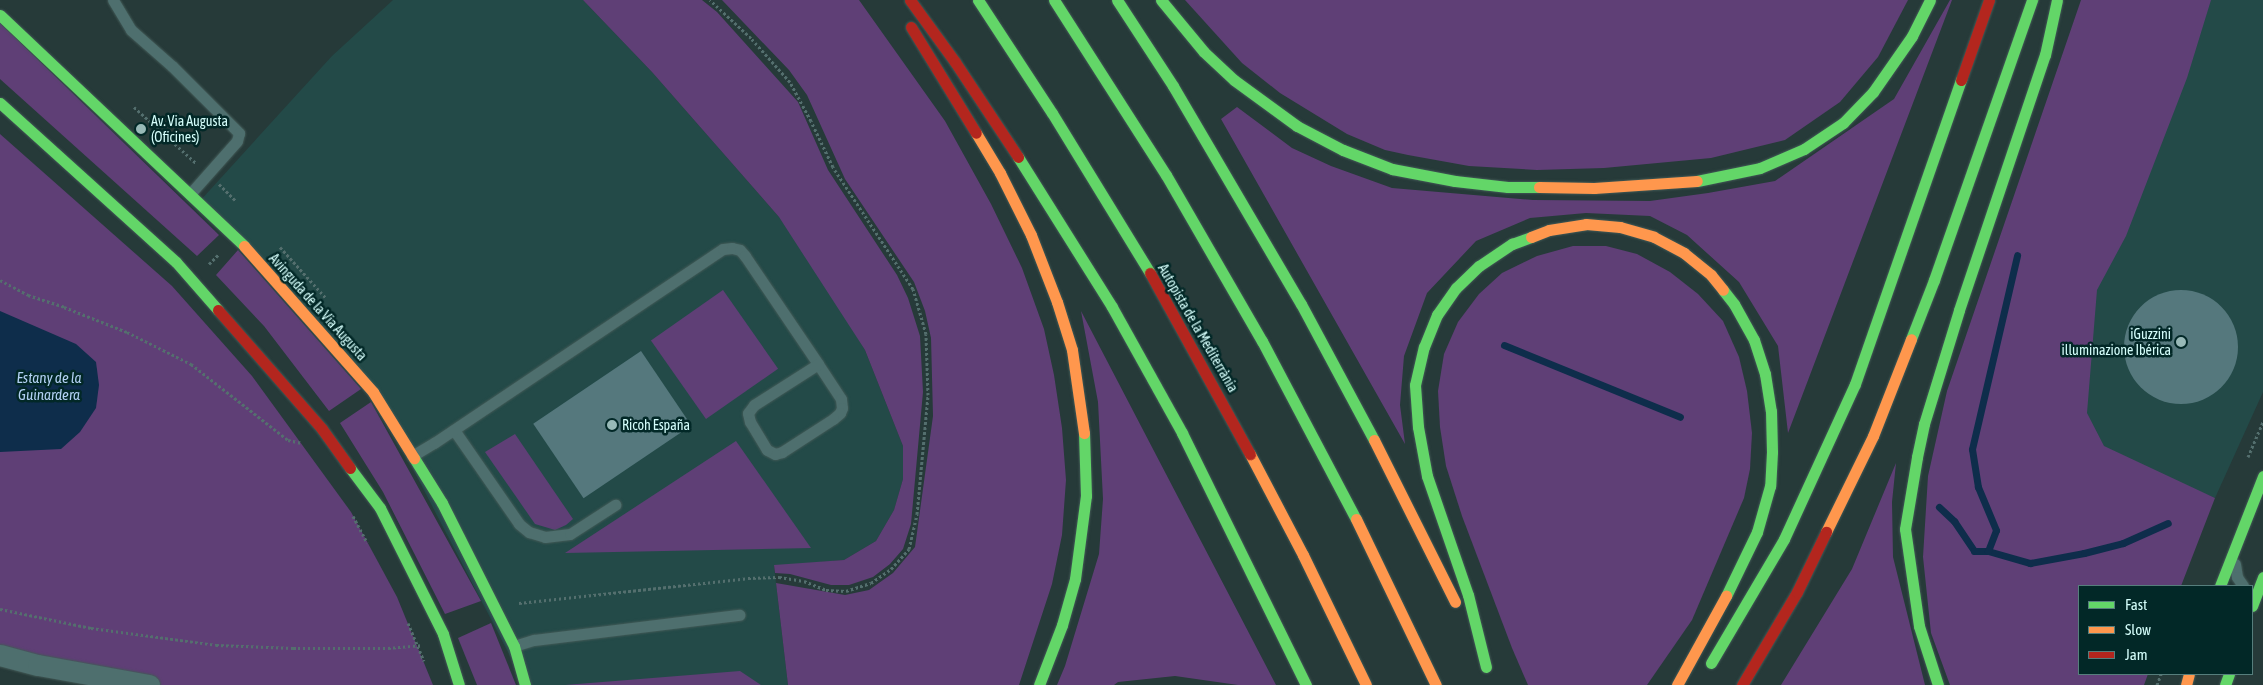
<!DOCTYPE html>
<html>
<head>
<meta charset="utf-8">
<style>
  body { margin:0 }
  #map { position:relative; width:2263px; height:685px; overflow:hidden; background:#263a39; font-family:"Asap Condensed",sans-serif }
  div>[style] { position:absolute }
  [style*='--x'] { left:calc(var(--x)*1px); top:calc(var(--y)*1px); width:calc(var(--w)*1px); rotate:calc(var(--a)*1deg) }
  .built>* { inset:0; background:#234a48 }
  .green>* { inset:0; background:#5f3f76; transform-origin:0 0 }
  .water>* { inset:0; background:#0e2d4b }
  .stream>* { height:7px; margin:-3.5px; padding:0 3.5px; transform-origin:3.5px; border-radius:3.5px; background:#0e2d4b }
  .building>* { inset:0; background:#55787d; transform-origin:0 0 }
  .round { border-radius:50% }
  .path>* { height:3px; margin-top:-1.5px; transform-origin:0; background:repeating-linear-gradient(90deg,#546f6e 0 2.5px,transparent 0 5px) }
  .roads { filter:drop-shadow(0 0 1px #425956) drop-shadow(0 0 1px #425956) }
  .lane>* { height:11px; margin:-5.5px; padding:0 5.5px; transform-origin:5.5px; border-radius:5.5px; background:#4e6f6e }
  .street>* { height:21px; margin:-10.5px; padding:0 10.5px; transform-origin:10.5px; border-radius:10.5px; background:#4e6f6e }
  .fast>* { height:11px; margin:-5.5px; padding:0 5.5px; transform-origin:5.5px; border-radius:5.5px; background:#63d668 }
  .slow>* { height:11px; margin:-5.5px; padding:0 5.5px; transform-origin:5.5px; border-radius:5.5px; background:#ff974d }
  .jam>* { height:11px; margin:-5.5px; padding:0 5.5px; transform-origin:5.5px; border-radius:5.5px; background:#b3261e }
  .dots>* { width:14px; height:14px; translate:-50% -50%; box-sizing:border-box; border:2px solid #022827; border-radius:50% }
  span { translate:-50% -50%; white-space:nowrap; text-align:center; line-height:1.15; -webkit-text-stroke:5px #022827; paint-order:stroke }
  .poi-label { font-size:14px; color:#d5fefb }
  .left { translate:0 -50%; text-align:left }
  .right { translate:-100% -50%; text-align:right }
  .street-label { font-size:14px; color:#d5fefb }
  .water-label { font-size:15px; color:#b3d1f4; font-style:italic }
  .legend { position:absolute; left:2078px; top:585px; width:175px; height:90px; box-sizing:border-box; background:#022827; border:1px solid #567e7c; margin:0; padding:6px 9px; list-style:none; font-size:15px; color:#d5fefb }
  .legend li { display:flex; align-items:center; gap:10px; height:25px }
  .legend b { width:25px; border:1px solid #567e7c }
</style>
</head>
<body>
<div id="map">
  <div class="built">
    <i style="clip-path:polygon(393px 0,583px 0,652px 72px,779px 217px,820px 277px,865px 350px,903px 446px,903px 479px,894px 510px,876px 541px,844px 560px,774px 566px,788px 685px,525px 685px,373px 392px,199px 202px,332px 56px)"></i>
    <i style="clip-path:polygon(2206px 0,2263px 0,2263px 392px,2215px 498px,2035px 422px)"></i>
  </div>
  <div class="green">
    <i style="clip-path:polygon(583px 0,702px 0,717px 12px,798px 102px,828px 170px,897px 275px,908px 298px,920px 336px,923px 392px,911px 524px,903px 549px,890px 564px,873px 577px,849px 585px,831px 585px,790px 574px,775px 573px,774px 565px,844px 560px,876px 541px,894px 510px,903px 479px,903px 446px,865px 350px,779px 217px,652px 72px)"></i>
    <i style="clip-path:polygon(722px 0,859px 0,945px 121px,991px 204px,1022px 268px,1044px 329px,1054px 375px,1062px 428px,1066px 480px,1062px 535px,1052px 584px,1019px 685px,788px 685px,776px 583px,845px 595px,869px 590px,893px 573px,915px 547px,933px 416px,931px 338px,925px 311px,914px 282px,845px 179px,807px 95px,789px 70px)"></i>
    <i style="clip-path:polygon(1185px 0,1908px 0,1878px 57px,1840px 102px,1785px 140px,1711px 158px,1604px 168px,1537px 170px,1469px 166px,1408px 155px,1385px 150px,1347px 134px,1280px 93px,1242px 63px)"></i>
    <i style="clip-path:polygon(1950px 0,1952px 0,1788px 433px,1778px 346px,1739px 282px,1687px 235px,1650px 216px,1586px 213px,1530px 218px,1476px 241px,1427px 293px,1404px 356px,1400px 405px,1405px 444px,1221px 119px,1237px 107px,1292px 148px,1331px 166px,1392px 188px,1533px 200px,1650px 201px,1708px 193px,1775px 181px,1894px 99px)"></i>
    <i style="clip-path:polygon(2081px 0,2211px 0,2187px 78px,2126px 236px,2097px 290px,2087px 413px,2104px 446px,2215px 498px,2181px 586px,2079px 586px,2079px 674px,2148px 674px,2144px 685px,1950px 685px,1931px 633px,1923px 557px,1928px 476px,1947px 391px)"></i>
    <i style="clip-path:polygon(0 23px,219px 235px,197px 256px,0 79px)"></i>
    <i style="clip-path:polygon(0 134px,172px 286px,252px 376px,351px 512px,397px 597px,433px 685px,149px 685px,0 655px)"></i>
    <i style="clip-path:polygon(1573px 246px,1606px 246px,1637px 254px,1670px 272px,1698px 294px,1723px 321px,1739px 357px,1747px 391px,1752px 433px,1750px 469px,1744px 498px,1692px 620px,1647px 685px,1528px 685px,1512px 648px,1462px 516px,1446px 466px,1440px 427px,1438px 391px,1444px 354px,1458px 322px,1479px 294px,1502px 273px,1537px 256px)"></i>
    <i style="clip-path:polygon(238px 250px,361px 389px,329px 411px,264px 326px,216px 275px)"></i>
    <i style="left:723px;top:290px;width:96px;height:88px;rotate:55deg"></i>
    <i style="clip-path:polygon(1081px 311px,1276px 685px,1238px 685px,1175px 676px,1118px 682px,1114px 685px,1057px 685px,1065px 666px,1099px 554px,1103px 499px,1098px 402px)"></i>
    <i style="clip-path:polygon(371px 402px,481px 601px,445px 614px,383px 492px,340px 423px)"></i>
    <i style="clip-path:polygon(515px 434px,573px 519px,566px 525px,555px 530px,535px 524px,485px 452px)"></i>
    <i style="clip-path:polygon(736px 441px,811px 548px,565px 553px)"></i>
    <i style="clip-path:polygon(1896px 463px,1892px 502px,1893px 557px,1925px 685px,1781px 685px,1852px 569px)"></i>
    <i style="clip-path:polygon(491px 623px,516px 685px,477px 685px,458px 638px)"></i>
    <i style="clip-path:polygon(740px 671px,761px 685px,565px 685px)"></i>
  </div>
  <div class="water">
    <i style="clip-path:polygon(0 311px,76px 344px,96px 362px,99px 385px,96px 408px,80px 432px,61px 449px,0 452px)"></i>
  </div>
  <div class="stream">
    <i style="--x:1504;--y:345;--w:190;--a:22.2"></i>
    <i style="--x:1939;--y:507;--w:21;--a:43"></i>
    <i style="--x:1954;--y:521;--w:36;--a:56"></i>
    <i style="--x:1974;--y:551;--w:14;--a:0"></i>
    <i style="--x:1988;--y:551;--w:44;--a:15.9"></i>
    <i style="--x:2030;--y:563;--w:55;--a:-10.5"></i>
    <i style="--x:2084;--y:553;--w:40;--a:-14.4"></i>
    <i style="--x:2123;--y:543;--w:49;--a:-24"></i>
    <i style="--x:1988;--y:551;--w:22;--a:-69"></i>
    <i style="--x:1996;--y:530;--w:47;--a:-112.7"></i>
    <i style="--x:1978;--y:487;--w:38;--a:-99"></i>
    <i style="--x:1972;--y:449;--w:199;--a:-76.9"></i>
  </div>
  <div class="building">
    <i class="round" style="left:2124px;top:290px;width:114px;height:114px"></i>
    <i style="left:641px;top:351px;width:90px;height:130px;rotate:56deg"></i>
  </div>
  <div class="path">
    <i style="--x:134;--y:107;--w:84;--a:42.1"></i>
    <i style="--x:219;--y:184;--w:24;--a:45"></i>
    <i style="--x:280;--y:247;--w:69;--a:48"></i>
    <i style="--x:209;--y:264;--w:14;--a:-45"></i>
    <i style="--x:0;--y:280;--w:32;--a:28"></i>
    <i style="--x:28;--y:295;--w:38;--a:18"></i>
    <i style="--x:64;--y:307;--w:68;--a:21.6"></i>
    <i style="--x:127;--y:332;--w:72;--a:26.6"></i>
    <i style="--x:191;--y:364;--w:123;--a:38.1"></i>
    <i style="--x:288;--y:440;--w:14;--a:12"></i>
    <i style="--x:2248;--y:457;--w:38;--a:-67"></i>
    <i style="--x:353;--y:516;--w:30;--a:62"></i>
    <i style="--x:519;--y:603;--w:230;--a:-6.2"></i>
    <i style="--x:748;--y:578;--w:31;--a:-2"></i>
    <i style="--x:779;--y:577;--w:25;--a:9"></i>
    <i style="--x:804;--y:581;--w:24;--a:22"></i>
    <i style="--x:826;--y:590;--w:20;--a:3"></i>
    <i style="--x:846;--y:591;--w:26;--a:-18"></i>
    <i style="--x:871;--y:583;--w:24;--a:-35"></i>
    <i style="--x:891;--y:569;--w:27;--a:-48"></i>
    <i style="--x:909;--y:549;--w:36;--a:-77"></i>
    <i style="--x:917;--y:514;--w:120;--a:-84.7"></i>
    <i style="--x:928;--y:395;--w:61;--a:-91.9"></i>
    <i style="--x:926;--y:334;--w:47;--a:-106.1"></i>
    <i style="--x:913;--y:289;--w:146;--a:-123.3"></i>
    <i style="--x:833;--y:167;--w:51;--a:-115.6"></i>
    <i style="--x:811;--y:121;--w:44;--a:-118.3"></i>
    <i style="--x:790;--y:82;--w:59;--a:-131.6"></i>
    <i style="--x:751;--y:38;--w:56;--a:-137.2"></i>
    <i style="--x:0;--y:609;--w:93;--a:11.8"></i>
    <i style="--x:91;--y:628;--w:126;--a:7.7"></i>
    <i style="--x:216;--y:645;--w:77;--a:2.2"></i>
    <i style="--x:293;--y:648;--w:95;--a:0"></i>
    <i style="--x:388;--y:648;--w:33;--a:-5"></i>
    <i style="--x:408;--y:623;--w:41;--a:67.2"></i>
    <i style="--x:2157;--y:685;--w:12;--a:-70"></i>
  </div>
  <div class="roads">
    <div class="lane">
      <i style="--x:113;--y:0;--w:35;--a:59"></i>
      <i style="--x:131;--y:30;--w:55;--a:41.3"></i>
      <i style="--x:172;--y:66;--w:95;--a:45"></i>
      <i style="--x:239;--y:133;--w:8;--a:104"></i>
      <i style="--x:237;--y:141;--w:71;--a:131.6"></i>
      <i style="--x:454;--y:430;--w:114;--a:55.3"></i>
      <i style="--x:519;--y:524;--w:13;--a:39"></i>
      <i style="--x:529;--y:532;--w:17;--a:17"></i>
      <i style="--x:545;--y:537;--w:25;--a:-7"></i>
      <i style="--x:570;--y:534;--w:54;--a:-32.8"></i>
      <i style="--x:412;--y:456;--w:26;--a:-31"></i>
      <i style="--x:434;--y:443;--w:348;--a:-33.9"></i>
      <i style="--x:723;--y:249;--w:9;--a:-6"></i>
      <i style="--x:732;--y:248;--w:8;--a:14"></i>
      <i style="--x:740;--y:250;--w:8;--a:50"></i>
      <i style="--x:745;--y:256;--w:130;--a:55.9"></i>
      <i style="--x:818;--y:364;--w:42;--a:56.7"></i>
      <i style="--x:841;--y:399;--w:9;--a:84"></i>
      <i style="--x:842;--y:408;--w:5;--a:112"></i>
      <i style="--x:840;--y:413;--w:9;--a:139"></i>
      <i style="--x:833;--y:419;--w:61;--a:147.1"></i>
      <i style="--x:782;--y:452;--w:7;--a:164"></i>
      <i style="--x:775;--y:454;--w:9;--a:-153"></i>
      <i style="--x:767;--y:450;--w:33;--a:-121"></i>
      <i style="--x:750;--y:422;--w:9;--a:-103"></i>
      <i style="--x:748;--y:413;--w:10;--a:-53"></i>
      <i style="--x:754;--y:405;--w:76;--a:-32.6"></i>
      <i style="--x:2235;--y:564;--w:13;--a:81"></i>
      <i style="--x:2237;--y:577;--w:11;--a:56"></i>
      <i style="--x:514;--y:646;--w:21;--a:-17"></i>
      <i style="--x:534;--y:640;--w:207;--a:-7"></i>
    </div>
    <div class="street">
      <i style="--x:0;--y:655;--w:39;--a:15"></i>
      <i style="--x:38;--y:665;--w:113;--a:10.2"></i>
    </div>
    <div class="fast">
      <i style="--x:978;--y:0;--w:135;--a:56.8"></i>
      <i style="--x:1052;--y:113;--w:188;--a:58.5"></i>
      <i style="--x:1054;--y:0;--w:208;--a:57.4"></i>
      <i style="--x:1166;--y:175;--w:192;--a:60"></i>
      <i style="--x:1262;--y:341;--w:201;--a:62.2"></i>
      <i style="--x:1117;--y:0;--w:103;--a:56.9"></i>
      <i style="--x:1173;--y:86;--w:253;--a:59.6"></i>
      <i style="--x:1301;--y:304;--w:154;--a:61.8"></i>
      <i style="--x:1161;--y:0;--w:67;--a:50.4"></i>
      <i style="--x:1204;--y:52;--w:41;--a:43"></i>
      <i style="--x:1234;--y:80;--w:78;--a:36.1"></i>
      <i style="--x:1297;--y:126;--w:52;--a:27.6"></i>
      <i style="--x:1343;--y:150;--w:53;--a:21.2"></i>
      <i style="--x:1392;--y:169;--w:64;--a:10.8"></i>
      <i style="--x:1455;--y:181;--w:53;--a:6.5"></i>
      <i style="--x:1508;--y:187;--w:31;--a:0"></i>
      <i style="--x:0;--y:15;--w:336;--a:43.4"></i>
      <i style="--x:0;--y:103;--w:237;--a:42.1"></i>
      <i style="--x:176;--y:262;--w:64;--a:48.8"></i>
      <i style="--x:1018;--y:157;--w:177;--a:57.9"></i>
      <i style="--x:1112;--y:307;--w:144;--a:60.9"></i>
      <i style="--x:1182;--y:433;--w:281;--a:63.8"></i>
      <i style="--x:1697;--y:181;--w:64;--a:-11.7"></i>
      <i style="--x:1760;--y:168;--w:48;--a:-23.4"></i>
      <i style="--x:1804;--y:149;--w:47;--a:-33.7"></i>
      <i style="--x:1843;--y:123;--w:43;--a:-45.9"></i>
      <i style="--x:1873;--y:92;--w:68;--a:-55.1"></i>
      <i style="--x:1912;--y:36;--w:40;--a:-63.4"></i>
      <i style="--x:1723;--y:290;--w:18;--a:52"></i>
      <i style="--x:1734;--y:304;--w:41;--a:60.9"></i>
      <i style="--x:1754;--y:340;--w:36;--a:72"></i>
      <i style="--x:1765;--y:374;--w:37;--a:81"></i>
      <i style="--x:1771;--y:411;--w:41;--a:88.6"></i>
      <i style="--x:1772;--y:452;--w:34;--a:93"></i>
      <i style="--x:1770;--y:486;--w:48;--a:105.8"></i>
      <i style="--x:1757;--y:532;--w:71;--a:115.8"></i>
      <i style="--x:1911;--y:339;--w:63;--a:-68.7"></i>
      <i style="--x:1934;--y:280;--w:297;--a:-70.7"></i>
      <i style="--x:414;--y:458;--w:53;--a:58.1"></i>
      <i style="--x:442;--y:503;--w:160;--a:63.3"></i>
      <i style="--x:514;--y:646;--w:41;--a:74.2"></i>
      <i style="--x:350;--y:468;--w:50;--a:53.1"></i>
      <i style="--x:380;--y:508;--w:141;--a:63.4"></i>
      <i style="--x:443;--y:634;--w:53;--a:72.6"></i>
      <i style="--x:2220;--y:586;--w:118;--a:-68.6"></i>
      <i style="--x:2252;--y:606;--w:31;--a:-69"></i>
      <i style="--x:1711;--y:663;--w:144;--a:-59.5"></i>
      <i style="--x:1784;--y:539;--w:170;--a:-65.4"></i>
      <i style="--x:1855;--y:384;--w:322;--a:-70.8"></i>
      <i style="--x:1486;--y:667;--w:74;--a:-104"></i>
      <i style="--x:1468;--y:595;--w:126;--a:-109"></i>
      <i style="--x:1427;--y:476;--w:50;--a:-100.4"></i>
      <i style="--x:1418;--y:427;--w:42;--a:-94.1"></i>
      <i style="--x:1415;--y:385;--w:39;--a:-77"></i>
      <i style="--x:1424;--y:347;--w:35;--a:-68"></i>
      <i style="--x:1437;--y:315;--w:33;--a:-55"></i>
      <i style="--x:1456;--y:288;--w:32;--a:-44"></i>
      <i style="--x:1479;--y:266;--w:40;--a:-34"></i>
      <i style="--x:1512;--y:244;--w:20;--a:-20"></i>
      <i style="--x:1039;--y:685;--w:64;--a:-69"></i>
      <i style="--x:1062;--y:625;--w:48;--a:-74.2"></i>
      <i style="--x:1075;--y:579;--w:84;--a:-82.5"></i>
      <i style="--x:1086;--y:496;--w:63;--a:-91.8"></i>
      <i style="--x:1938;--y:685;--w:62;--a:-107.9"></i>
      <i style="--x:1919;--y:626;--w:98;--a:-98.2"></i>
      <i style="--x:1905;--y:529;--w:73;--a:-80.5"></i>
      <i style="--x:1917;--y:457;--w:34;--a:-78"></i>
      <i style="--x:1924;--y:424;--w:119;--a:-72.9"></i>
      <i style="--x:1959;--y:310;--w:269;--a:-71.4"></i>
      <i style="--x:2045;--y:55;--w:56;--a:-77.7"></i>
      <i style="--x:2225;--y:685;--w:12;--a:-70"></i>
    </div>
    <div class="slow">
      <i style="--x:976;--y:133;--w:47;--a:59"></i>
      <i style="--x:1000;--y:173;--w:69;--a:63.4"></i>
      <i style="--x:1031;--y:235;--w:72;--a:68.8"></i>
      <i style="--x:1057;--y:302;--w:50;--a:72.6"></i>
      <i style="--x:1072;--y:350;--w:84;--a:81.8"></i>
      <i style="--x:1539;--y:187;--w:55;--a:1"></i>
      <i style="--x:1594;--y:188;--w:103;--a:-3.9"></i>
      <i style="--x:1531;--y:237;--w:19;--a:-21"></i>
      <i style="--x:1549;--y:230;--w:37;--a:-9"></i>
      <i style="--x:1586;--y:224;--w:34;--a:5"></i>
      <i style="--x:1620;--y:227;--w:35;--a:16"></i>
      <i style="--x:1654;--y:237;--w:34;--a:28"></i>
      <i style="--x:1684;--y:253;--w:35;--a:39"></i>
      <i style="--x:1711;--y:275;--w:19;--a:51"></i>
      <i style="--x:244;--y:246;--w:195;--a:48.5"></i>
      <i style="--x:373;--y:392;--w:78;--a:58.2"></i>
      <i style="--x:1374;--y:440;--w:181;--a:63.4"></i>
      <i style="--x:1250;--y:454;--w:114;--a:62.3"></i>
      <i style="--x:1303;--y:555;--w:144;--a:64.1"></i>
      <i style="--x:1356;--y:519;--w:184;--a:64.3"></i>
      <i style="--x:1826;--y:532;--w:107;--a:-63.9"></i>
      <i style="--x:1873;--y:436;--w:104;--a:-68.6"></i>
      <i style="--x:1677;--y:685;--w:102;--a:-61.2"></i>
      <i style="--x:2186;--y:685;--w:11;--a:-75"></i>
    </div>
    <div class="jam">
      <i style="--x:910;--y:0;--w:77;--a:54"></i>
      <i style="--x:955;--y:62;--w:114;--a:56.4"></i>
      <i style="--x:911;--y:27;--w:124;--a:58.5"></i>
      <i style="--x:1961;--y:80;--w:85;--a:-70.7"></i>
      <i style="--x:1150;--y:273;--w:207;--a:61.1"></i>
      <i style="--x:218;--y:310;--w:158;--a:48.8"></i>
      <i style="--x:322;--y:429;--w:48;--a:54.3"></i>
      <i style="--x:1742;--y:685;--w:108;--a:-59.4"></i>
      <i style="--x:1797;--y:592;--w:67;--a:-64.2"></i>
    </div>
  </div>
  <div class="dots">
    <i style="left:141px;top:129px;background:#98b9b7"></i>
    <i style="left:2181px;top:342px;background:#98b9b7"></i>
    <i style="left:612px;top:425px;background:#98b9b7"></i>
  </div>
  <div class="poi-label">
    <span class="left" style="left:151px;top:129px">Av. Via Augusta<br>(Oficines)</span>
    <span class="right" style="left:2171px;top:342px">iGuzzini<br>illuminazione Ibérica</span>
    <span class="left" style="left:622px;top:425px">Ricoh España</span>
  </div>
  <div class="street-label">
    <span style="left:318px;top:307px;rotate:48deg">Avinguda de la Via Augusta</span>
    <span style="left:1198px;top:328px;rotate:60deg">Autopista de la Mediterrània</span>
  </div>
  <div class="water-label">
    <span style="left:49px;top:386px">Estany de la<br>Guinardera</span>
  </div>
  <ul class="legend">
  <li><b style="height:6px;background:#63d668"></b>Fast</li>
  <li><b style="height:6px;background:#ff974d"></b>Slow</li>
  <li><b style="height:6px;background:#b3261e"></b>Jam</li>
  </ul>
</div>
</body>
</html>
